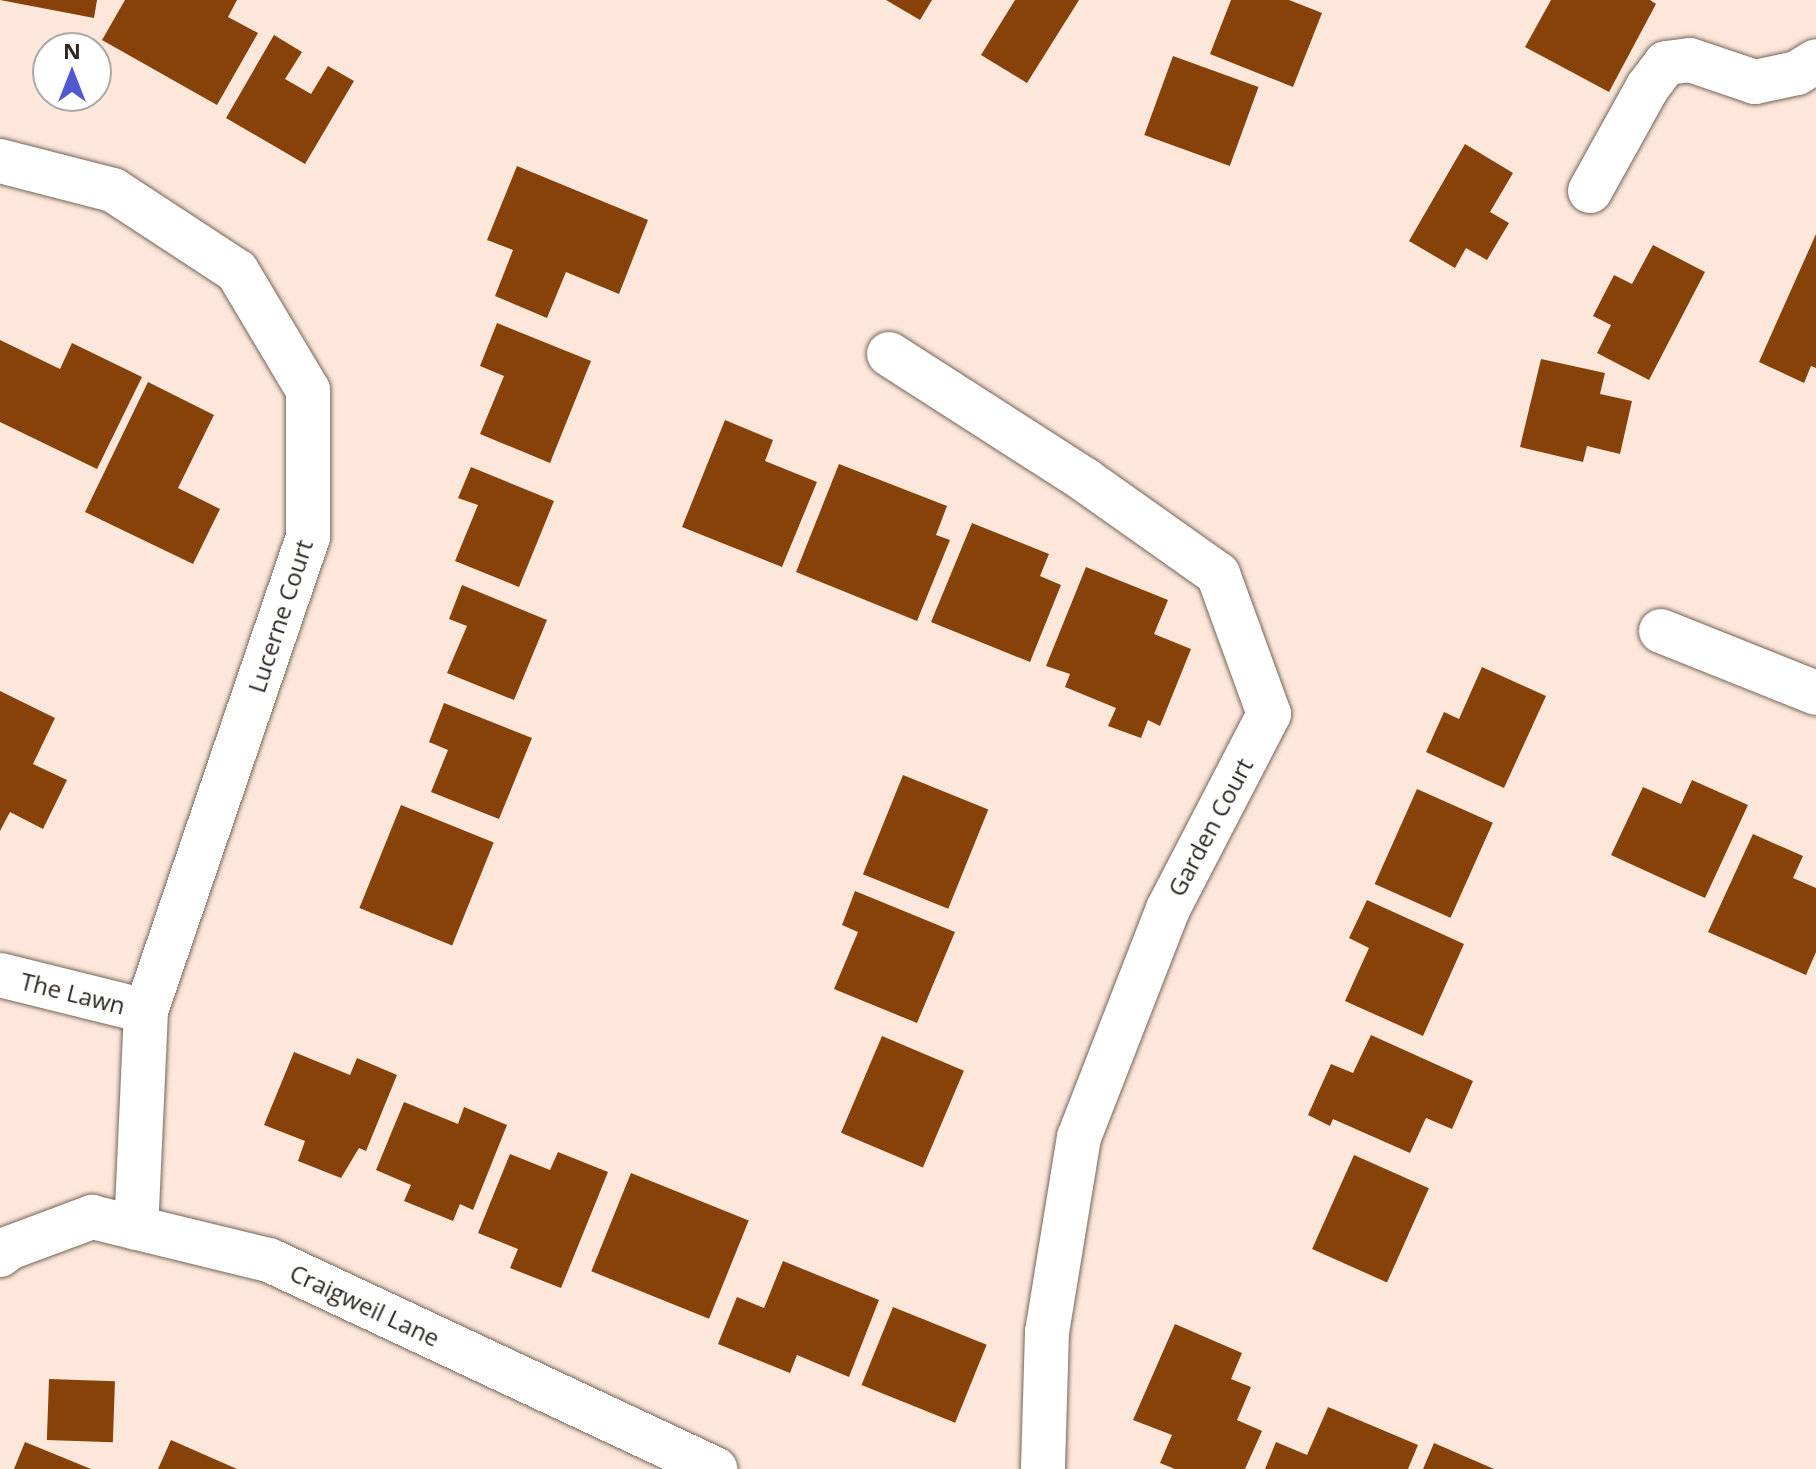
<!DOCTYPE html>
<html>
<head>
<meta charset="utf-8">
<style>
  body { margin:0 }
  #map { position:relative; width:1816px; height:1469px; overflow:hidden; background:#fce7da; font-family:"Open Sans",sans-serif }
  div>[style] { position:absolute }
  [style*='--x'] { left:calc(var(--x)*1px); top:calc(var(--y)*1px); width:calc(var(--w)*1px); rotate:calc(var(--a)*1deg) }
  .building>* { inset:0; background:#864208; transform-origin:0 0 }
  .roads { filter:drop-shadow(0 0 2px #77655a) drop-shadow(0 0 2px #77655a) }
  .minor>* { height:44px; margin:-22px; padding:0 22px; transform-origin:22px; border-radius:22px; background:#fff }
  span { translate:-50% -50%; white-space:nowrap; text-align:center; line-height:1.15; -webkit-text-stroke:8px #fff; paint-order:stroke }
  .street-label { font-size:24px; color:#2e2621 }
  .north { position:absolute; left:32px; top:32px; width:80px; height:80px; box-sizing:border-box; background:#fff; border:2px solid #aba8a6; border-radius:50%; rotate:0deg; font-size:22px; font-weight:700; line-height:32px; text-align:center; color:#2e2621 }
  .north::after { content:''; display:block; margin:auto; width:28px; height:36px; background:#5159d0; clip-path:polygon(50% 0,100% 100%,50% 72%,0 100%) }
</style>
</head>
<body>
<div id="map">
  <div class="building">
    <i style="clip-path:polygon(0 0,97px 0,94px 18px)"></i>
    <i style="clip-path:polygon(125px 0,237px 0,228px 17px,258px 33px,217px 105px,102px 40px)"></i>
    <i style="clip-path:polygon(886px 0,932px 0,920px 20px)"></i>
    <i style="clip-path:polygon(1015px 0,1079px 0,1027px 83px,981px 55px)"></i>
    <i style="clip-path:polygon(1231px 0,1289px 0,1322px 13px,1293px 87px,1210px 54px)"></i>
    <i style="clip-path:polygon(1551px 0,1650px 0,1656px 4px,1609px 92px,1525px 47px)"></i>
    <i style="clip-path:polygon(274px 35px,302px 52px,285px 79px,311px 94px,328px 66px,354px 81px,305px 164px,226px 118px)"></i>
    <i style="left:1173px;top:56px;width:91px;height:84px;rotate:20deg"></i>
    <i style="clip-path:polygon(1465px 144px,1513px 173px,1490px 212px,1509px 223px,1487px 260px,1466px 248px,1455px 268px,1409px 241px)"></i>
    <i style="clip-path:polygon(517px 166px,648px 220px,619px 294px,566px 272px,547px 318px,495px 296px,513px 250px,487px 240px)"></i>
    <i style="clip-path:polygon(1816px 234px,1816px 368px,1811px 366px,1804px 383px,1759px 362px)"></i>
    <i style="clip-path:polygon(1653px 245px,1705px 272px,1649px 380px,1597px 353px,1611px 325px,1593px 316px,1614px 275px,1632px 284px)"></i>
    <i style="clip-path:polygon(497px 323px,591px 361px,550px 463px,480px 434px,504px 376px,480px 366px)"></i>
    <i style="clip-path:polygon(0 340px,60px 369px,72px 343px,142px 377px,97px 469px,0 422px)"></i>
    <i style="clip-path:polygon(1541px 359px,1605px 373px,1600px 394px,1632px 401px,1620px 454px,1587px 446px,1583px 462px,1520px 447px)"></i>
    <i style="clip-path:polygon(148px 382px,214px 415px,178px 488px,220px 509px,193px 564px,85px 512px)"></i>
    <i style="clip-path:polygon(725px 420px,773px 440px,765px 461px,817px 482px,782px 567px,682px 527px)"></i>
    <i style="clip-path:polygon(839px 464px,947px 506px,936px 535px,950px 540px,917px 621px,796px 572px)"></i>
    <i style="clip-path:polygon(471px 467px,554px 501px,519px 587px,455px 561px,478px 505px,458px 498px)"></i>
    <i style="clip-path:polygon(972px 523px,1049px 554px,1040px 576px,1061px 585px,1030px 662px,931px 622px)"></i>
    <i style="clip-path:polygon(1086px 567px,1168px 600px,1154px 634px,1191px 649px,1160px 726px,1148px 720px,1141px 738px,1108px 726px,1116px 708px,1065px 687px,1070px 674px,1046px 666px)"></i>
    <i style="clip-path:polygon(462px 585px,547px 620px,514px 700px,447px 673px,467px 626px,449px 619px)"></i>
    <i style="clip-path:polygon(1482px 667px,1546px 696px,1504px 788px,1426px 752px,1444px 712px,1459px 719px)"></i>
    <i style="clip-path:polygon(0 691px,55px 718px,33px 764px,67px 780px,43px 829px,10px 812px,0 831px)"></i>
    <i style="clip-path:polygon(444px 703px,532px 738px,499px 819px,431px 792px,448px 750px,429px 742px)"></i>
    <i style="left:903px;top:775px;width:92px;height:107px;rotate:22deg"></i>
    <i style="clip-path:polygon(1692px 780px,1748px 805px,1705px 898px,1611px 855px,1643px 787px,1681px 804px)"></i>
    <i style="left:1417px;top:789px;width:83px;height:104px;rotate:24deg"></i>
    <i style="left:401px;top:805px;width:100px;height:111px;rotate:22deg"></i>
    <i style="clip-path:polygon(1753px 834px,1803px 856px,1793px 878px,1816px 888px,1816px 952px,1806px 975px,1708px 932px)"></i>
    <i style="clip-path:polygon(855px 891px,955px 932px,917px 1023px,834px 989px,858px 932px,842px 925px)"></i>
    <i style="clip-path:polygon(1367px 900px,1464px 944px,1423px 1036px,1345px 1001px,1369px 948px,1349px 938px)"></i>
    <i style="clip-path:polygon(1371px 1035px,1473px 1081px,1452px 1129px,1426px 1118px,1410px 1153px,1333px 1119px,1330px 1126px,1308px 1115px,1331px 1064px,1353px 1073px)"></i>
    <i style="left:882px;top:1036px;width:89px;height:105px;rotate:23deg"></i>
    <i style="clip-path:polygon(294px 1052px,350px 1075px,357px 1058px,397px 1075px,366px 1151px,359px 1148px,341px 1178px,298px 1161px,305px 1141px,264px 1125px)"></i>
    <i style="clip-path:polygon(404px 1102px,458px 1124px,464px 1107px,507px 1125px,473px 1210px,460px 1204px,453px 1221px,404px 1201px,411px 1185px,376px 1170px)"></i>
    <i style="clip-path:polygon(558px 1152px,608px 1172px,561px 1288px,510px 1268px,518px 1249px,478px 1233px,510px 1154px,550px 1170px)"></i>
    <i style="left:1354px;top:1155px;width:82px;height:103px;rotate:24deg"></i>
    <i style="left:631px;top:1173px;width:127px;height:106px;rotate:22deg"></i>
    <i style="clip-path:polygon(783px 1261px,879px 1300px,849px 1377px,797px 1355px,790px 1373px,718px 1344px,737px 1297px,764px 1308px)"></i>
    <i style="left:893px;top:1307px;width:101px;height:84px;rotate:22deg"></i>
    <i style="clip-path:polygon(1175px 1324px,1242px 1353px,1231px 1379px,1251px 1387px,1237px 1420px,1262px 1431px,1245px 1469px,1175px 1469px,1160px 1463px,1172px 1435px,1133px 1420px)"></i>
    <i style="left:49px;top:1379px;width:66px;height:61px;rotate:2deg"></i>
    <i style="clip-path:polygon(1328px 1407px,1418px 1445px,1408px 1469px,1265px 1469px,1276px 1442px,1307px 1455px)"></i>
    <i style="clip-path:polygon(171px 1440px,237px 1469px,158px 1469px)"></i>
    <i style="clip-path:polygon(25px 1442px,91px 1469px,14px 1469px)"></i>
    <i style="clip-path:polygon(1434px 1443px,1494px 1469px,1423px 1469px)"></i>
  </div>
  <div class="roads">
    <div class="minor">
      <i style="--x:0;--y:161;--w:117;--a:14.4"></i>
      <i style="--x:113;--y:190;--w:148;--a:33.2"></i>
      <i style="--x:237;--y:271;--w:139;--a:59.2"></i>
      <i style="--x:308;--y:390;--w:147;--a:90"></i>
      <i style="--x:308;--y:537;--w:501;--a:108.87"></i>
      <i style="--x:146;--y:1011;--w:217;--a:92.6"></i>
      <i style="--x:1590;--y:191;--w:118;--a:-61"></i>
      <i style="--x:1647;--y:88;--w:31;--a:-53"></i>
      <i style="--x:1666;--y:63;--w:24;--a:-7"></i>
      <i style="--x:1690;--y:60;--w:69;--a:18.7"></i>
      <i style="--x:1755;--y:82;--w:43;--a:-12.1"></i>
      <i style="--x:1797;--y:73;--w:22;--a:-32"></i>
      <i style="--x:889;--y:354;--w:233;--a:32.7"></i>
      <i style="--x:1085;--y:480;--w:163;--a:35.3"></i>
      <i style="--x:1218;--y:574;--w:149;--a:70"></i>
      <i style="--x:1269;--y:714;--w:220;--a:117.4"></i>
      <i style="--x:1168;--y:909;--w:245;--a:111.3"></i>
      <i style="--x:1079;--y:1137;--w:198;--a:99.3"></i>
      <i style="--x:1047;--y:1332;--w:137;--a:91.7"></i>
      <i style="--x:1661;--y:631;--w:167;--a:21.8"></i>
      <i style="--x:0;--y:975;--w:150;--a:13.9"></i>
      <i style="--x:0;--y:1255;--w:11;--a:-38"></i>
      <i style="--x:9;--y:1248;--w:89;--a:-20.5"></i>
      <i style="--x:92;--y:1217;--w:182;--a:13.7"></i>
      <i style="--x:269;--y:1260;--w:493;--a:25.1"></i>
    </div>
  </div>
  <div class="street-label">
    <span style="left:280px;top:616px;rotate:-72deg">Lucerne Court</span>
    <span style="left:1210px;top:827px;rotate:-62deg">Garden Court</span>
    <span style="left:73px;top:993px;rotate:14deg">The Lawn</span>
    <span style="left:365px;top:1305px;rotate:25deg">Craigweil Lane</span>
  </div>
  <div class="north">N</div>
</div>
</body>
</html>
